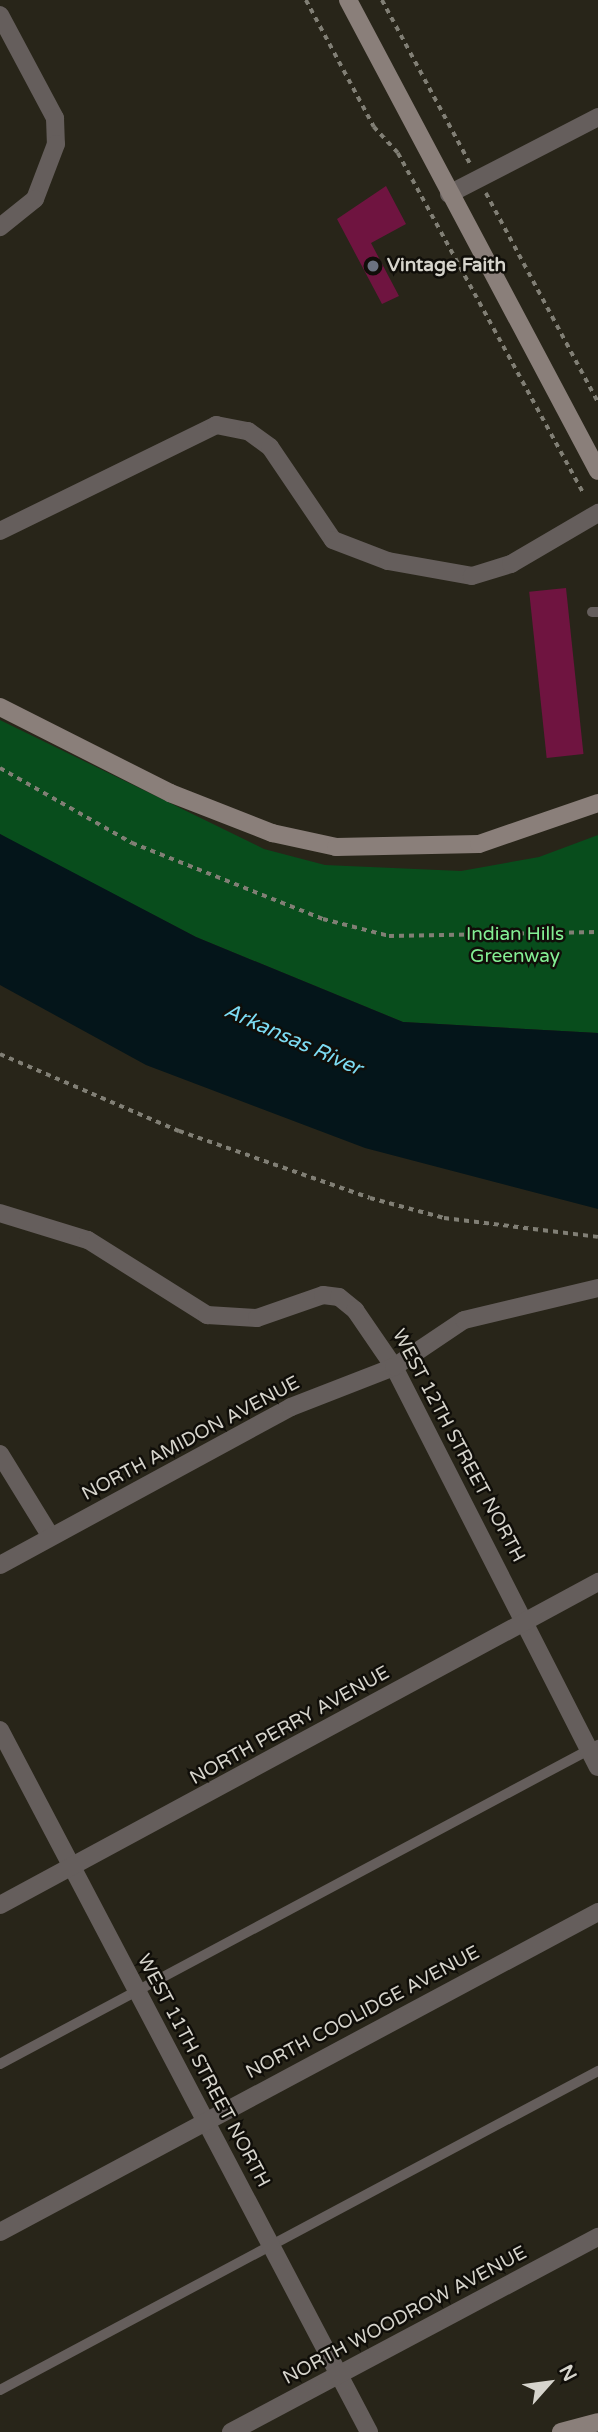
<!DOCTYPE html>
<html>
<head>
<meta charset="utf-8">
<style>
  body { margin:0 }
  #map { position:relative; width:598px; height:2432px; overflow:hidden; background:#282519; font-family:"Varela Round",sans-serif }
  div>[style] { position:absolute }
  [style*='--x'] { left:calc(var(--x)*1px); top:calc(var(--y)*1px); width:calc(var(--w)*1px); rotate:calc(var(--a)*1deg) }
  .green>* { inset:0; background:#084d1c }
  .water>* { inset:0; background:#04151a }
  .building>* { inset:0; background:#6f1440; transform-origin:0 0 }
  .path>* { height:3.5px; margin-top:-1.75px; transform-origin:0; background:repeating-linear-gradient(90deg,#817f75 0 5px,transparent 0 10px) }
  .lane>* { height:10px; margin:-5px; padding:0 5px; transform-origin:5px; border-radius:5px; background:#655e5c }
  .street>* { height:18px; margin:-9px; padding:0 9px; transform-origin:9px; border-radius:9px; background:#655e5c }
  .secondary>* { height:18px; margin:-9px; padding:0 9px; transform-origin:9px; border-radius:9px; background:#8a7f7a }
  .dots>* { width:19px; height:19px; translate:-50% -50%; box-sizing:border-box; border:4px solid #100e09; border-radius:50% }
  span { translate:-50% -50%; white-space:nowrap; text-align:center; line-height:1.15; -webkit-text-stroke:5px #100e09; paint-order:stroke }
  .poi-label { font-size:19px; color:#d6d4cc; font-weight:700 }
  .left { translate:0 -50%; text-align:left }
  .park-label { font-size:19px; color:#84ef94 }
  .street-label { font-size:19px; color:#d6d4cc }
  .water-label { font-size:21px; color:#7cdbf3; font-style:italic }
  .north { position:absolute; left:514px; top:2348px; width:70px; height:70px; -webkit-text-stroke:5px #100e09; paint-order:stroke; rotate:62deg; font-size:19px; font-weight:700; line-height:28px; text-align:center; color:#d6d4cc }
  .north::after { content:''; display:block; margin:auto; width:24px; height:32px; background:#d6d4cc; clip-path:polygon(50% 0,100% 100%,50% 72%,0 100%) }
</style>
</head>
<body>
<div id="map">
  <div class="green">
    <i style="clip-path:polygon(0 720px,264px 849px,325px 865px,461px 871px,539px 857px,598px 835px,598px 1033px,403px 1022px,196px 937px,19px 845px,0 834px)"></i>
  </div>
  <div class="water">
    <i style="clip-path:polygon(0 834px,196px 937px,403px 1022px,598px 1033px,598px 1209px,365px 1148px,146px 1065px,0 985px)"></i>
  </div>
  <div class="building">
    <i style="clip-path:polygon(386px 186px,406px 224px,371px 243px,399px 296px,382px 304px,337px 219px)"></i>
    <i style="left:566px;top:588px;width:167px;height:37px;rotate:84deg"></i>
  </div>
  <div class="path">
    <i style="--x:306;--y:0;--w:144;--a:61.8"></i>
    <i style="--x:374;--y:127;--w:35;--a:47"></i>
    <i style="--x:398;--y:153;--w:387;--a:61.4"></i>
    <i style="--x:382;--y:0;--w:187;--a:61.7"></i>
    <i style="--x:486;--y:193;--w:237;--a:61.8"></i>
    <i style="--x:0;--y:768;--w:152;--a:29.6"></i>
    <i style="--x:132;--y:843;--w:206;--a:21.7"></i>
    <i style="--x:323;--y:919;--w:68;--a:14.4"></i>
    <i style="--x:389;--y:936;--w:209;--a:-1.1"></i>
    <i style="--x:0;--y:1054;--w:195;--a:23.3"></i>
    <i style="--x:179;--y:1131;--w:202;--a:19.3"></i>
    <i style="--x:370;--y:1198;--w:77;--a:15.1"></i>
    <i style="--x:444;--y:1218;--w:155;--a:7"></i>
  </div>
  <div class="lane">
    <i style="--x:592;--y:612;--w:6;--a:0"></i>
    <i style="--x:0;--y:2064;--w:678;--a:-28.08"></i>
    <i style="--x:0;--y:2390;--w:678;--a:-28.08"></i>
  </div>
  <div class="street">
    <i style="--x:0;--y:15;--w:117;--a:61.9"></i>
    <i style="--x:55;--y:118;--w:26;--a:88"></i>
    <i style="--x:56;--y:144;--w:59;--a:110.9"></i>
    <i style="--x:35;--y:199;--w:45;--a:141.3"></i>
    <i style="--x:449;--y:194;--w:168;--a:-27.3"></i>
    <i style="--x:0;--y:531;--w:241;--a:-26.1"></i>
    <i style="--x:216;--y:425;--w:33;--a:11"></i>
    <i style="--x:248;--y:431;--w:27;--a:36"></i>
    <i style="--x:270;--y:447;--w:112;--a:55.9"></i>
    <i style="--x:333;--y:540;--w:59;--a:20.9"></i>
    <i style="--x:388;--y:561;--w:85;--a:10.1"></i>
    <i style="--x:472;--y:576;--w:41;--a:-17.1"></i>
    <i style="--x:511;--y:564;--w:101;--a:-30.4"></i>
    <i style="--x:0;--y:1213;--w:92;--a:17.1"></i>
    <i style="--x:88;--y:1240;--w:141;--a:32.2"></i>
    <i style="--x:207;--y:1315;--w:50;--a:3.4"></i>
    <i style="--x:257;--y:1318;--w:70;--a:-19.2"></i>
    <i style="--x:323;--y:1295;--w:16;--a:7"></i>
    <i style="--x:339;--y:1297;--w:21;--a:39"></i>
    <i style="--x:355;--y:1310;--w:69;--a:55.6"></i>
    <i style="--x:394;--y:1367;--w:449;--a:63"></i>
    <i style="--x:0;--y:1454;--w:97;--a:58.4"></i>
    <i style="--x:0;--y:1565;--w:331;--a:-28.5"></i>
    <i style="--x:291;--y:1407;--w:110;--a:-21.2"></i>
    <i style="--x:394;--y:1367;--w:84;--a:-33.9"></i>
    <i style="--x:464;--y:1320;--w:138;--a:-13.4"></i>
    <i style="--x:0;--y:1730;--w:793;--a:62.27"></i>
    <i style="--x:0;--y:1905;--w:680;--a:-28.37"></i>
    <i style="--x:0;--y:2232;--w:678;--a:-28.15"></i>
    <i style="--x:231;--y:2432;--w:416;--a:-28"></i>
  </div>
  <div class="secondary">
    <i style="--x:348;--y:0;--w:533;--a:62.04"></i>
    <i style="--x:0;--y:707;--w:191;--a:26.8"></i>
    <i style="--x:170;--y:793;--w:110;--a:21.4"></i>
    <i style="--x:272;--y:833;--w:66;--a:12.3"></i>
    <i style="--x:336;--y:847;--w:143;--a:-1.2"></i>
    <i style="--x:479;--y:844;--w:126;--a:-19"></i>
    <i style="--x:561;--y:2432;--w:38;--a:-15"></i>
  </div>
  <div class="dots">
    <i style="left:373px;top:266px;background:#6b7280"></i>
  </div>
  <div class="poi-label">
    <span class="left" style="left:387px;top:266px">Vintage Faith</span>
  </div>
  <div class="park-label">
    <span style="left:515px;top:946px">Indian Hills<br>Greenway</span>
  </div>
  <div class="street-label">
    <span style="left:191px;top:1439px;rotate:-28deg">NORTH AMIDON AVENUE</span>
    <span style="left:458px;top:1446px;rotate:62deg">WEST 12TH STREET NORTH</span>
    <span style="left:290px;top:1726px;rotate:-29deg">NORTH PERRY AVENUE</span>
    <span style="left:363px;top:2013px;rotate:-28deg">NORTH COOLIDGE AVENUE</span>
    <span style="left:203px;top:2071px;rotate:62deg">WEST 11TH STREET NORTH</span>
    <span style="left:405px;top:2316px;rotate:-28deg">NORTH WOODROW AVENUE</span>
  </div>
  <div class="water-label">
    <span style="left:293px;top:1040px;rotate:24deg">Arkansas River</span>
  </div>
  <div class="north">N</div>
</div>
</body>
</html>
